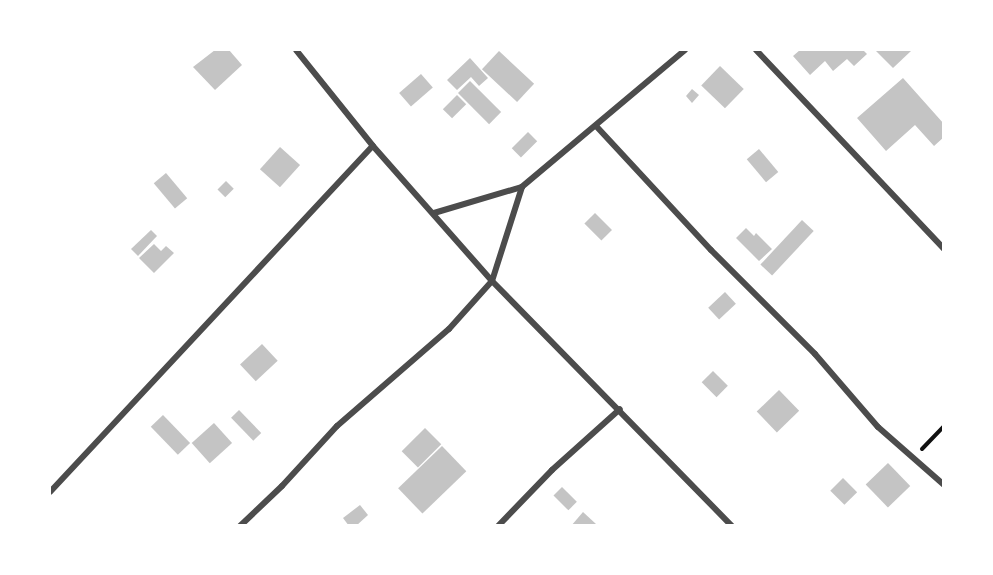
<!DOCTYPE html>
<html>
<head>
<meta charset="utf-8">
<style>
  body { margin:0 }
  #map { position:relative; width:993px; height:575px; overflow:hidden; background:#fff; font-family:"DejaVu Sans",sans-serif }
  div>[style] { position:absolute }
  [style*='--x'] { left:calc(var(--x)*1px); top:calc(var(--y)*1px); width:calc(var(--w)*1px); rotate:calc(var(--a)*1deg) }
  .building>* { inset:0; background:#c4c4c4; transform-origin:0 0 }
  .path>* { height:4px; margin:-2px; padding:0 2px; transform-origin:2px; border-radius:2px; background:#111 }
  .minor>* { height:6px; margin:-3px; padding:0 3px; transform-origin:3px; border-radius:3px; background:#4c4c4c }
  span { translate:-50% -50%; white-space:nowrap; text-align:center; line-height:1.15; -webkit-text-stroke:4.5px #fff; paint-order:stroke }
  .frame { position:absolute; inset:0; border:51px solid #fff; pointer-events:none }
</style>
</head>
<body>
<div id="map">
  <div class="building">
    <i style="clip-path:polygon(215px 50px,229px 50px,242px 65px,215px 90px,193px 67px)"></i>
    <i style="clip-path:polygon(800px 50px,863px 50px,867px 54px,854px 66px,847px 59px,833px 71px,825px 61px,810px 75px,793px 56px)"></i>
    <i style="clip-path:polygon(875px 50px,910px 50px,911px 51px,893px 68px)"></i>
    <i style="left:499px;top:51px;width:48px;height:25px;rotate:43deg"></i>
    <i style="clip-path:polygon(470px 58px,488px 78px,479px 86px,471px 77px,457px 90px,447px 80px)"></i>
    <i style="left:720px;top:66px;width:33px;height:27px;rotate:44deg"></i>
    <i style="left:421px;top:74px;width:18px;height:29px;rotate:49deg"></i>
    <i style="clip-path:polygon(903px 78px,944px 124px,944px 137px,934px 146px,915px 125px,886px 151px,857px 118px)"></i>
    <i style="left:470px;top:81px;width:44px;height:17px;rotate:45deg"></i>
    <i style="clip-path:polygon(692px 89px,699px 95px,692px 103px,686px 96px)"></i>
    <i style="left:457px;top:95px;width:13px;height:20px;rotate:45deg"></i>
    <i style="left:528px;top:132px;width:13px;height:23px;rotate:45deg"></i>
    <i style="left:280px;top:147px;width:27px;height:30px;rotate:42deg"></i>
    <i style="left:759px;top:149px;width:30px;height:16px;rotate:50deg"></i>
    <i style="left:166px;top:173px;width:33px;height:16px;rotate:50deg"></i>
    <i style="left:226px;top:181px;width:11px;height:12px;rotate:45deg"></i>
    <i style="left:595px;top:213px;width:24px;height:15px;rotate:45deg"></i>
    <i style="left:802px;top:220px;width:16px;height:61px;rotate:43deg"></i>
    <i style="clip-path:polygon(746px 228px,754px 236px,756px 233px,772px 249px,759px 261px,736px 238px)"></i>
    <i style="clip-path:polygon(151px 230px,157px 236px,138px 256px,131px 249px)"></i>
    <i style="clip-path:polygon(154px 244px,161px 251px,166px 246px,174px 253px,154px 273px,139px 258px)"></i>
    <i style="left:725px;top:292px;width:16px;height:23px;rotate:47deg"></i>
    <i style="left:262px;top:344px;width:23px;height:30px;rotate:47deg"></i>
    <i style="left:713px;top:371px;width:21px;height:16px;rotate:45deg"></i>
    <i style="left:779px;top:390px;width:29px;height:31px;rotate:46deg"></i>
    <i style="left:239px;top:410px;width:32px;height:11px;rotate:46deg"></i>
    <i style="left:163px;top:415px;width:39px;height:17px;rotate:46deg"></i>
    <i style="left:214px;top:423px;width:27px;height:30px;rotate:48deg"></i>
    <i style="left:425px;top:428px;width:23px;height:33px;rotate:45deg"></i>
    <i style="left:442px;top:446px;width:35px;height:61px;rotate:46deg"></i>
    <i style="left:888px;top:463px;width:32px;height:31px;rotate:46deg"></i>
    <i style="left:843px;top:478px;width:20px;height:18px;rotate:45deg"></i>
    <i style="left:562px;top:487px;width:21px;height:12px;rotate:45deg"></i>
    <i style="clip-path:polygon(360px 505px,368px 515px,356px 526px,349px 526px,343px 518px)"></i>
    <i style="clip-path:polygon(583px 512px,596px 524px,595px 526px,571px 526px)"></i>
  </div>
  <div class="path">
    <i style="--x:922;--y:449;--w:32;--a:-46"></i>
  </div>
  <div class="minor">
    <i style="--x:685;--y:50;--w:213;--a:140"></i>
    <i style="--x:522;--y:187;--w:99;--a:107.7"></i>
    <i style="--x:492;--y:281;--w:343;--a:45.6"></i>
    <i style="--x:756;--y:50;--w:274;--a:46.6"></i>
    <i style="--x:597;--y:127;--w:168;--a:47.2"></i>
    <i style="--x:711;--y:250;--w:147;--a:45"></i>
    <i style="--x:815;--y:354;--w:96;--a:49.2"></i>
    <i style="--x:878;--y:427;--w:88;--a:41.3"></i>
    <i style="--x:434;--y:213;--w:92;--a:-16.5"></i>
    <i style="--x:50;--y:492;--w:473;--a:-47"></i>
    <i style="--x:240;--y:526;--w:58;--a:-43.6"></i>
    <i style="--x:282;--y:486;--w:81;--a:-47.5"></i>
    <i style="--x:337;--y:426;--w:148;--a:-40.9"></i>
    <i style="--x:449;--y:329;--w:64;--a:-48.1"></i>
    <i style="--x:492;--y:281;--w:180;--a:-131.4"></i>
    <i style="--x:373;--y:146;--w:123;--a:-128.7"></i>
    <i style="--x:498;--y:526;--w:78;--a:-46"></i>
    <i style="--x:552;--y:470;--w:91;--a:-41.9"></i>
  </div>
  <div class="frame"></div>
</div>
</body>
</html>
